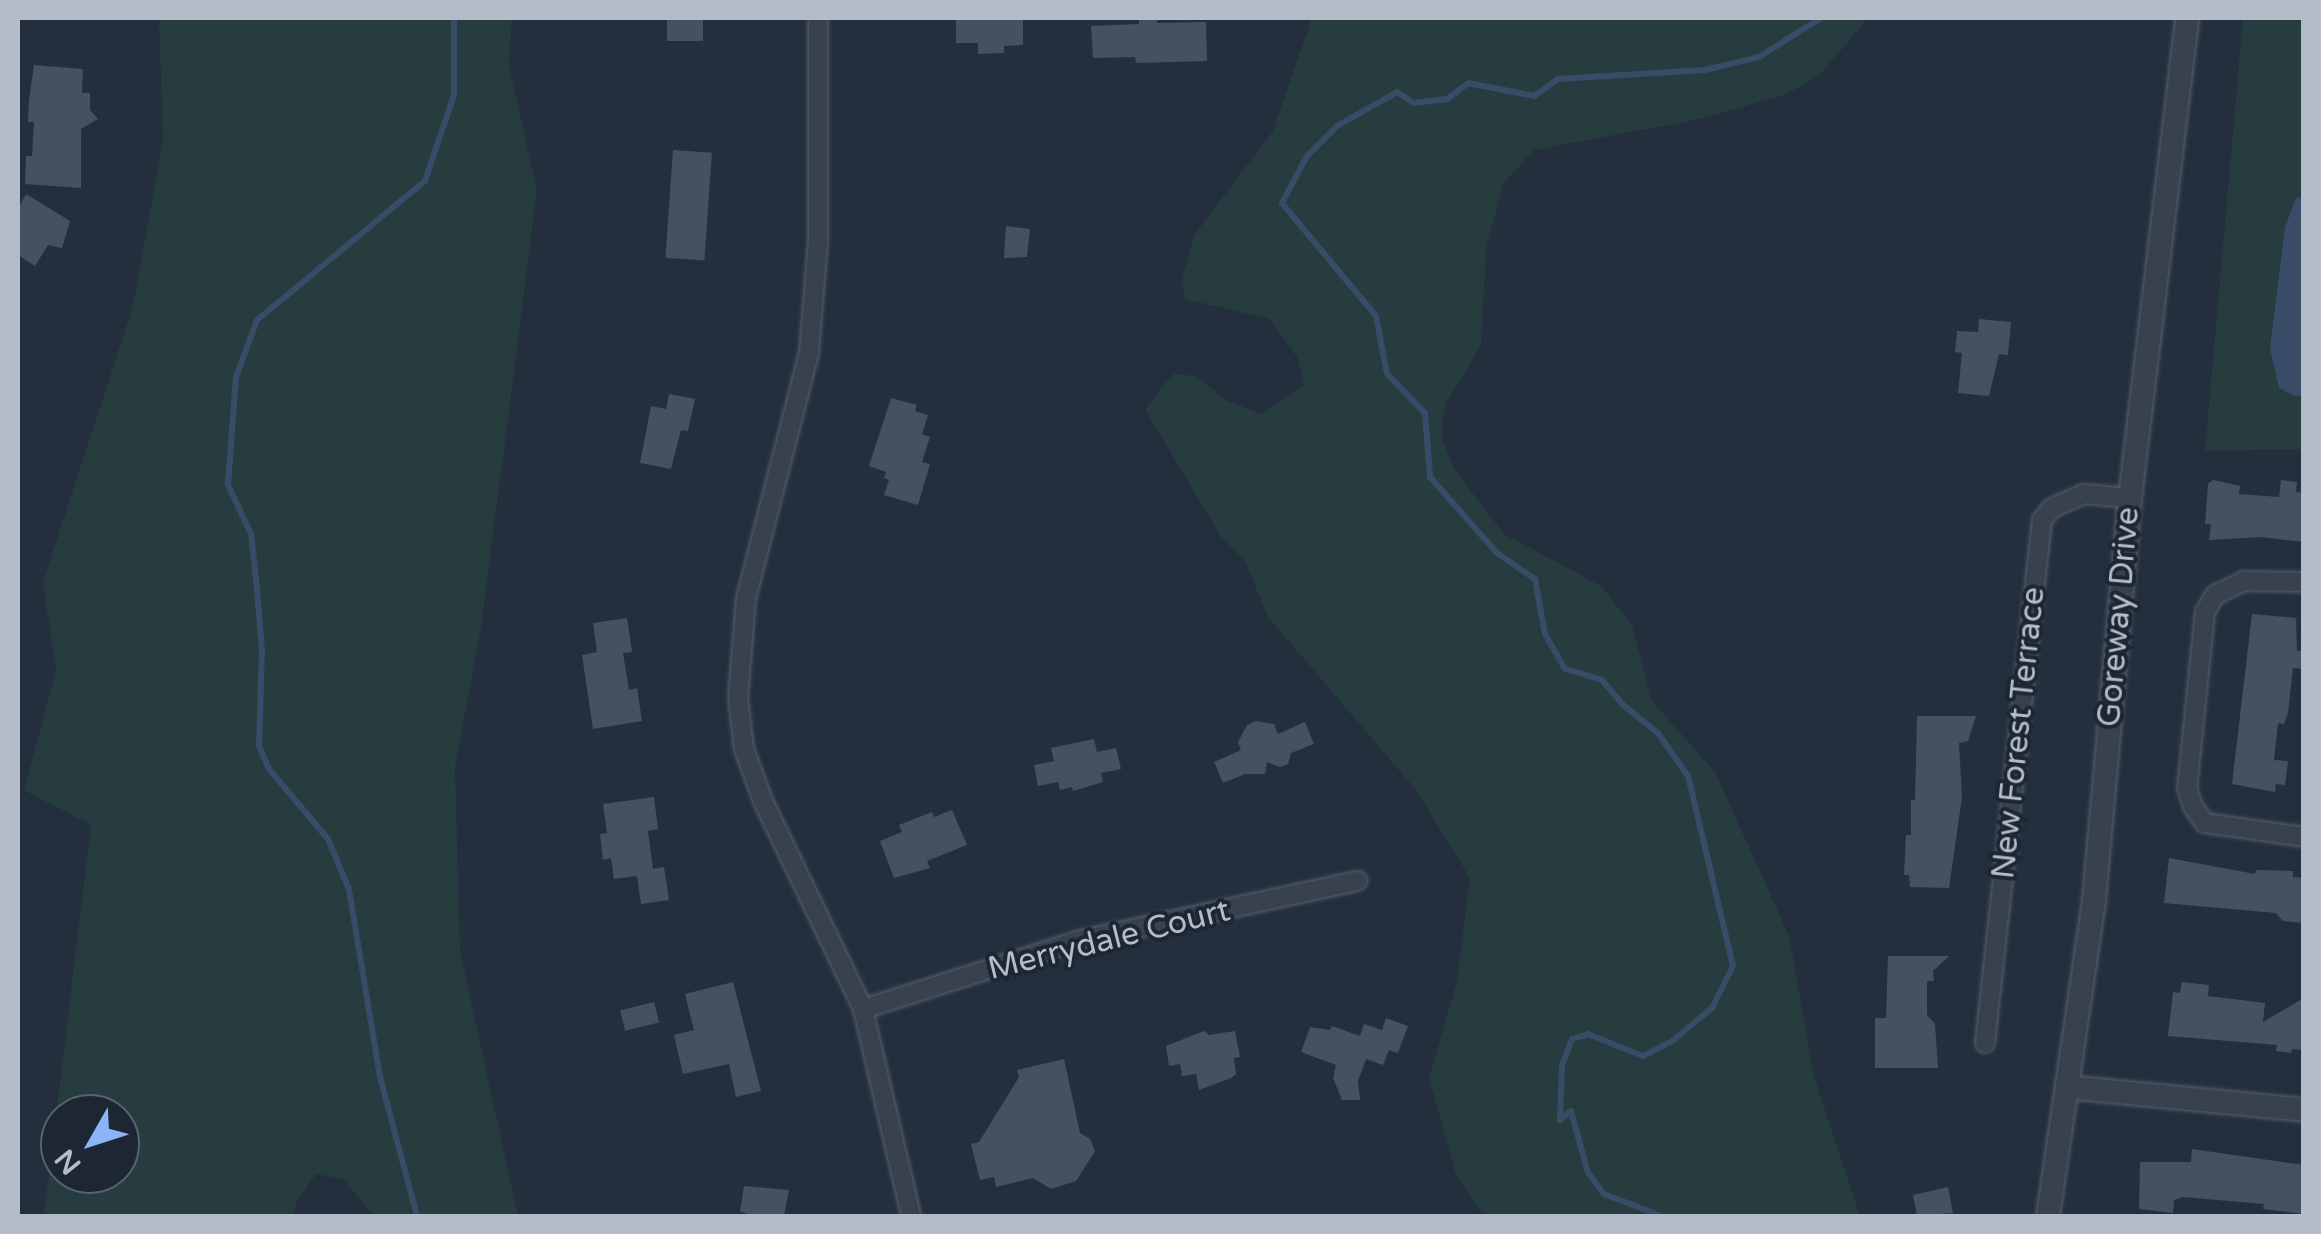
<!DOCTYPE html>
<html>
<head>
<meta charset="utf-8">
<style>
  body { margin:0 }
  #map { position:relative; width:2321px; height:1234px; overflow:hidden; background:#242f3e; font-family:"Varela Round",sans-serif }
  div>[style] { position:absolute }
  [style*='--x'] { left:calc(var(--x)*1px); top:calc(var(--y)*1px); width:calc(var(--w)*1px); rotate:calc(var(--a)*1deg) }
  .green>* { inset:0; background:#263c3f }
  .water>* { inset:0; background:#394c67 }
  .stream>* { height:6px; margin:-3px; padding:0 3px; transform-origin:3px; border-radius:3px; background:#394c67 }
  .building>* { inset:0; background:#455162; transform-origin:0 0 }
  .roads { filter:drop-shadow(0 0 2px #565f6c) drop-shadow(0 0 2px #565f6c) }
  .minor>* { height:18px; margin:-9px; padding:0 9px; transform-origin:9px; border-radius:9px; background:#38414e }
  .tertiary>* { height:22px; margin:-11px; padding:0 11px; transform-origin:11px; border-radius:11px; background:#38414e }
  span { translate:-50% -50%; white-space:nowrap; text-align:center; line-height:1.15; -webkit-text-stroke:8px #1d2633; paint-order:stroke }
  .street-label { font-size:32px; color:#b4bcc9 }
  .frame { position:absolute; inset:0; border:20px solid #b4bcc9; pointer-events:none }
  .north { position:absolute; left:40px; top:1094px; width:100px; height:100px; box-sizing:border-box; background:#1d2633; border:2px solid #59626f; border-radius:50%; rotate:231deg; font-size:28px; font-weight:700; line-height:40px; text-align:center; color:#b4bcc9 }
  .north::after { content:''; display:block; margin:auto; width:35px; height:45px; background:#8ab4f8; clip-path:polygon(50% 0,100% 100%,50% 72%,0 100%) }
</style>
</head>
<body>
<div id="map">
  <div class="green">
    <i style="clip-path:polygon(evenodd,159px 18px,512px 18px,509px 65px,537px 191px,481px 628px,455px 767px,460px 951px,518px 1216px,374px 1216px,343px 1179px,316px 1174px,297px 1201px,293px 1216px,44px 1216px,91px 825px,24px 790px,56px 671px,43px 582px,133px 306px,163px 140px,159px 18px,60px 1114px,120px 1114px,120px 1174px,60px 1174px,60px 1114px)"></i>
    <i style="clip-path:polygon(1312px 18px,1868px 18px,1819px 76px,1786px 94px,1700px 119px,1534px 150px,1503px 184px,1486px 249px,1481px 346px,1446px 403px,1441px 434px,1454px 469px,1504px 534px,1601px 586px,1632px 625px,1652px 701px,1715px 772px,1789px 936px,1814px 1076px,1860px 1216px,1484px 1216px,1456px 1175px,1429px 1078px,1457px 982px,1470px 878px,1416px 790px,1268px 617px,1245px 561px,1222px 538px,1145px 409px,1173px 374px,1196px 376px,1226px 400px,1261px 414px,1304px 385px,1297px 357px,1270px 319px,1185px 299px,1182px 279px,1195px 234px,1273px 131px)"></i>
    <i style="clip-path:polygon(2243px 18px,2303px 18px,2303px 449px,2205px 451px)"></i>
  </div>
  <div class="water">
    <i style="clip-path:polygon(2303px 197px,2304px 395px,2295px 396px,2279px 388px,2270px 349px,2285px 227px,2296px 198px)"></i>
  </div>
  <div class="stream">
    <i style="--x:417;--y:1216;--w:144;--a:-104.9"></i>
    <i style="--x:380;--y:1077;--w:191;--a:-99.4"></i>
    <i style="--x:349;--y:889;--w:54;--a:-112.8"></i>
    <i style="--x:328;--y:839;--w:92;--a:-130.1"></i>
    <i style="--x:269;--y:769;--w:26;--a:-113"></i>
    <i style="--x:259;--y:745;--w:93;--a:-88.2"></i>
    <i style="--x:262;--y:652;--w:64;--a:-94.5"></i>
    <i style="--x:257;--y:588;--w:54;--a:-96.3"></i>
    <i style="--x:251;--y:534;--w:54;--a:-115.1"></i>
    <i style="--x:228;--y:485;--w:108;--a:-85.8"></i>
    <i style="--x:236;--y:377;--w:61;--a:-69.8"></i>
    <i style="--x:257;--y:320;--w:218;--a:-39.6"></i>
    <i style="--x:425;--y:181;--w:91;--a:-71.4"></i>
    <i style="--x:454;--y:95;--w:77;--a:-90"></i>
    <i style="--x:1661;--y:1216;--w:61;--a:-158.9"></i>
    <i style="--x:1604;--y:1194;--w:26;--a:-127"></i>
    <i style="--x:1588;--y:1173;--w:64;--a:-105.3"></i>
    <i style="--x:1571;--y:1111;--w:14;--a:141"></i>
    <i style="--x:1560;--y:1120;--w:55;--a:-87.9"></i>
    <i style="--x:1562;--y:1065;--w:28;--a:-69"></i>
    <i style="--x:1572;--y:1039;--w:17;--a:-17"></i>
    <i style="--x:1588;--y:1034;--w:59;--a:21.8"></i>
    <i style="--x:1643;--y:1056;--w:31;--a:-27"></i>
    <i style="--x:1671;--y:1042;--w:53;--a:-39.7"></i>
    <i style="--x:1712;--y:1008;--w:47;--a:-63.4"></i>
    <i style="--x:1733;--y:966;--w:195;--a:-103.3"></i>
    <i style="--x:1688;--y:776;--w:52;--a:-124.9"></i>
    <i style="--x:1658;--y:733;--w:45;--a:-141.3"></i>
    <i style="--x:1623;--y:705;--w:33;--a:-130"></i>
    <i style="--x:1602;--y:680;--w:39;--a:-163"></i>
    <i style="--x:1565;--y:669;--w:40;--a:-119.7"></i>
    <i style="--x:1545;--y:634;--w:56;--a:-100.3"></i>
    <i style="--x:1535;--y:579;--w:46;--a:-145.6"></i>
    <i style="--x:1497;--y:553;--w:101;--a:-131.4"></i>
    <i style="--x:1430;--y:477;--w:64;--a:-94.5"></i>
    <i style="--x:1425;--y:413;--w:54;--a:-134.3"></i>
    <i style="--x:1387;--y:374;--w:59;--a:-100.7"></i>
    <i style="--x:1376;--y:316;--w:147;--a:-129.8"></i>
    <i style="--x:1282;--y:203;--w:53;--a:-62"></i>
    <i style="--x:1307;--y:156;--w:42;--a:-45"></i>
    <i style="--x:1337;--y:126;--w:69;--a:-29.5"></i>
    <i style="--x:1397;--y:92;--w:20;--a:33"></i>
    <i style="--x:1414;--y:103;--w:33;--a:-7"></i>
    <i style="--x:1447;--y:99;--w:26;--a:-37"></i>
    <i style="--x:1468;--y:83;--w:67;--a:11.1"></i>
    <i style="--x:1534;--y:96;--w:29;--a:-35"></i>
    <i style="--x:1558;--y:79;--w:147;--a:-3.5"></i>
    <i style="--x:1705;--y:70;--w:56;--a:-13.5"></i>
    <i style="--x:1759;--y:57;--w:73;--a:-32.2"></i>
  </div>
  <div class="building">
    <i style="left:667px;top:18px;width:36px;height:23px"></i>
    <i style="clip-path:polygon(956px 18px,1023px 18px,1023px 45px,1004px 46px,1004px 53px,978px 54px,978px 43px,956px 43px)"></i>
    <i style="clip-path:polygon(1139px 18px,1157px 18px,1157px 23px,1206px 22px,1207px 61px,1136px 63px,1135px 57px,1093px 58px,1091px 26px,1139px 24px)"></i>
    <i style="clip-path:polygon(34px 65px,83px 69px,82px 93px,90px 93px,90px 110px,98px 119px,81px 129px,81px 188px,25px 184px,26px 156px,32px 156px,34px 122px,28px 122px,29px 100px)"></i>
    <i style="left:673px;top:150px;width:39px;height:108px;rotate:4deg"></i>
    <i style="clip-path:polygon(26px 194px,70px 221px,62px 248px,48px 245px,35px 266px,18px 255px,18px 209px)"></i>
    <i style="clip-path:polygon(1006px 226px,1030px 229px,1027px 257px,1004px 258px)"></i>
    <i style="clip-path:polygon(1979px 319px,2011px 322px,2008px 355px,1999px 354px,1989px 396px,1958px 393px,1962px 353px,1955px 352px,1957px 331px,1978px 332px)"></i>
    <i style="clip-path:polygon(669px 394px,695px 399px,688px 431px,681px 430px,671px 469px,640px 463px,651px 406px,666px 409px)"></i>
    <i style="clip-path:polygon(891px 398px,917px 405px,915px 411px,928px 415px,922px 434px,930px 437px,922px 462px,930px 464px,918px 505px,884px 495px,889px 480px,884px 478px,886px 472px,869px 466px)"></i>
    <i style="clip-path:polygon(2213px 480px,2240px 486px,2239px 494px,2279px 497px,2281px 480px,2297px 482px,2296px 492px,2304px 493px,2304px 542px,2261px 537px,2209px 540px,2211px 524px,2205px 524px,2208px 484px)"></i>
    <i style="clip-path:polygon(2252px 614px,2296px 618px,2297px 651px,2304px 651px,2304px 669px,2293px 668px,2288px 713px,2284px 724px,2278px 723px,2274px 760px,2288px 761px,2285px 785px,2276px 784px,2275px 792px,2232px 784px)"></i>
    <i style="clip-path:polygon(627px 618px,632px 652px,623px 653px,629px 690px,637px 688px,642px 721px,593px 729px,582px 655px,597px 652px,593px 623px)"></i>
    <i style="clip-path:polygon(1917px 716px,1976px 716px,1968px 741px,1959px 743px,1962px 797px,1949px 888px,1910px 887px,1909px 875px,1904px 875px,1906px 835px,1911px 835px,1911px 800px,1915px 800px)"></i>
    <i style="clip-path:polygon(1256px 721px,1274px 724px,1278px 734px,1305px 722px,1314px 744px,1291px 753px,1288px 764px,1280px 767px,1267px 762px,1265px 774px,1245px 774px,1223px 783px,1214px 762px,1241px 750px,1238px 742px,1247px 725px)"></i>
    <i style="clip-path:polygon(1094px 739px,1097px 752px,1116px 748px,1121px 769px,1101px 773px,1103px 782px,1073px 791px,1072px 787px,1060px 790px,1058px 782px,1038px 786px,1034px 765px,1054px 761px,1051px 748px)"></i>
    <i style="clip-path:polygon(654px 797px,658px 829px,648px 831px,653px 869px,664px 867px,669px 900px,641px 904px,637px 876px,614px 879px,611px 858px,603px 860px,600px 834px,607px 833px,603px 804px)"></i>
    <i style="clip-path:polygon(952px 810px,967px 845px,927px 861px,930px 868px,894px 878px,880px 841px,902px 832px,899px 825px,932px 812px,934px 817px)"></i>
    <i style="clip-path:polygon(2169px 858px,2255px 874px,2256px 870px,2293px 871px,2293px 877px,2304px 878px,2304px 923px,2283px 921px,2276px 913px,2164px 903px)"></i>
    <i style="clip-path:polygon(1888px 956px,1949px 956px,1933px 971px,1934px 981px,1927px 981px,1927px 1015px,1935px 1024px,1938px 1068px,1875px 1068px,1875px 1018px,1886px 1018px)"></i>
    <i style="clip-path:polygon(733px 982px,761px 1091px,736px 1097px,729px 1064px,683px 1074px,674px 1035px,694px 1030px,685px 994px)"></i>
    <i style="clip-path:polygon(2182px 982px,2209px 985px,2208px 996px,2265px 1003px,2263px 1022px,2304px 998px,2304px 1050px,2292px 1049px,2291px 1053px,2276px 1051px,2277px 1045px,2168px 1036px,2173px 992px,2180px 993px)"></i>
    <i style="left:654px;top:1002px;width:21px;height:35px;rotate:76deg"></i>
    <i style="clip-path:polygon(1386px 1018px,1408px 1026px,1398px 1053px,1389px 1050px,1383px 1065px,1366px 1059px,1358px 1081px,1360px 1100px,1342px 1100px,1333px 1078px,1336px 1065px,1301px 1052px,1310px 1027px,1330px 1030px,1332px 1026px,1360px 1036px,1364px 1024px,1382px 1030px)"></i>
    <i style="clip-path:polygon(1204px 1031px,1209px 1035px,1235px 1031px,1240px 1057px,1234px 1058px,1236px 1074px,1231px 1078px,1199px 1090px,1196px 1074px,1182px 1076px,1180px 1064px,1169px 1066px,1166px 1046px)"></i>
    <i style="clip-path:polygon(1064px 1059px,1080px 1133px,1090px 1139px,1095px 1151px,1076px 1181px,1051px 1189px,1033px 1178px,996px 1187px,994px 1177px,980px 1180px,971px 1144px,979px 1142px,1019px 1077px,1017px 1070px)"></i>
    <i style="clip-path:polygon(2192px 1149px,2304px 1165px,2304px 1214px,2263px 1209px,2264px 1204px,2183px 1197px,2174px 1200px,2173px 1213px,2139px 1209px,2140px 1162px,2191px 1162px)"></i>
    <i style="clip-path:polygon(744px 1186px,789px 1190px,784px 1216px,752px 1216px,740px 1211px)"></i>
    <i style="clip-path:polygon(1948px 1187px,1953px 1213px,1917px 1216px,1913px 1195px)"></i>
  </div>
  <div class="roads">
    <div class="minor">
      <i style="--x:818;--y:18;--w:223;--a:90"></i>
      <i style="--x:818;--y:241;--w:112;--a:94.6"></i>
      <i style="--x:809;--y:353;--w:254;--a:104.4"></i>
      <i style="--x:746;--y:599;--w:99;--a:94.6"></i>
      <i style="--x:738;--y:698;--w:51;--a:83.3"></i>
      <i style="--x:744;--y:749;--w:55;--a:69.9"></i>
      <i style="--x:763;--y:801;--w:231;--a:64.3"></i>
      <i style="--x:863;--y:1009;--w:212;--a:76.9"></i>
      <i style="--x:2304;--y:582;--w:60;--a:-179"></i>
      <i style="--x:2244;--y:581;--w:32;--a:154"></i>
      <i style="--x:2215;--y:595;--w:20;--a:120"></i>
      <i style="--x:2205;--y:612;--w:177;--a:95.8"></i>
      <i style="--x:2187;--y:788;--w:20;--a:72"></i>
      <i style="--x:2193;--y:807;--w:20;--a:53"></i>
      <i style="--x:2205;--y:823;--w:100;--a:8"></i>
      <i style="--x:863;--y:1009;--w:225;--a:-17.6"></i>
      <i style="--x:1077;--y:941;--w:287;--a:-12.1"></i>
      <i style="--x:1985;--y:1043;--w:526;--a:-83.78"></i>
      <i style="--x:2042;--y:520;--w:16;--a:-50"></i>
      <i style="--x:2052;--y:508;--w:34;--a:-24"></i>
      <i style="--x:2083;--y:494;--w:47;--a:4.9"></i>
    </div>
    <div class="tertiary">
      <i style="--x:2067;--y:1087;--w:238;--a:5.5"></i>
      <i style="--x:2048;--y:1216;--w:319;--a:-81.7"></i>
      <i style="--x:2094;--y:900;--w:404;--a:-84.9"></i>
      <i style="--x:2130;--y:498;--w:483;--a:-83.2"></i>
    </div>
  </div>
  <div class="street-label">
    <span style="left:2119px;top:617px;rotate:-85deg">Goreway Drive</span>
    <span style="left:2019px;top:733px;rotate:-84deg">New Forest Terrace</span>
    <span style="left:1109px;top:940px;rotate:-14deg">Merrydale Court</span>
  </div>
  <div class="frame"></div>
  <div class="north">N</div>
</div>
</body>
</html>
